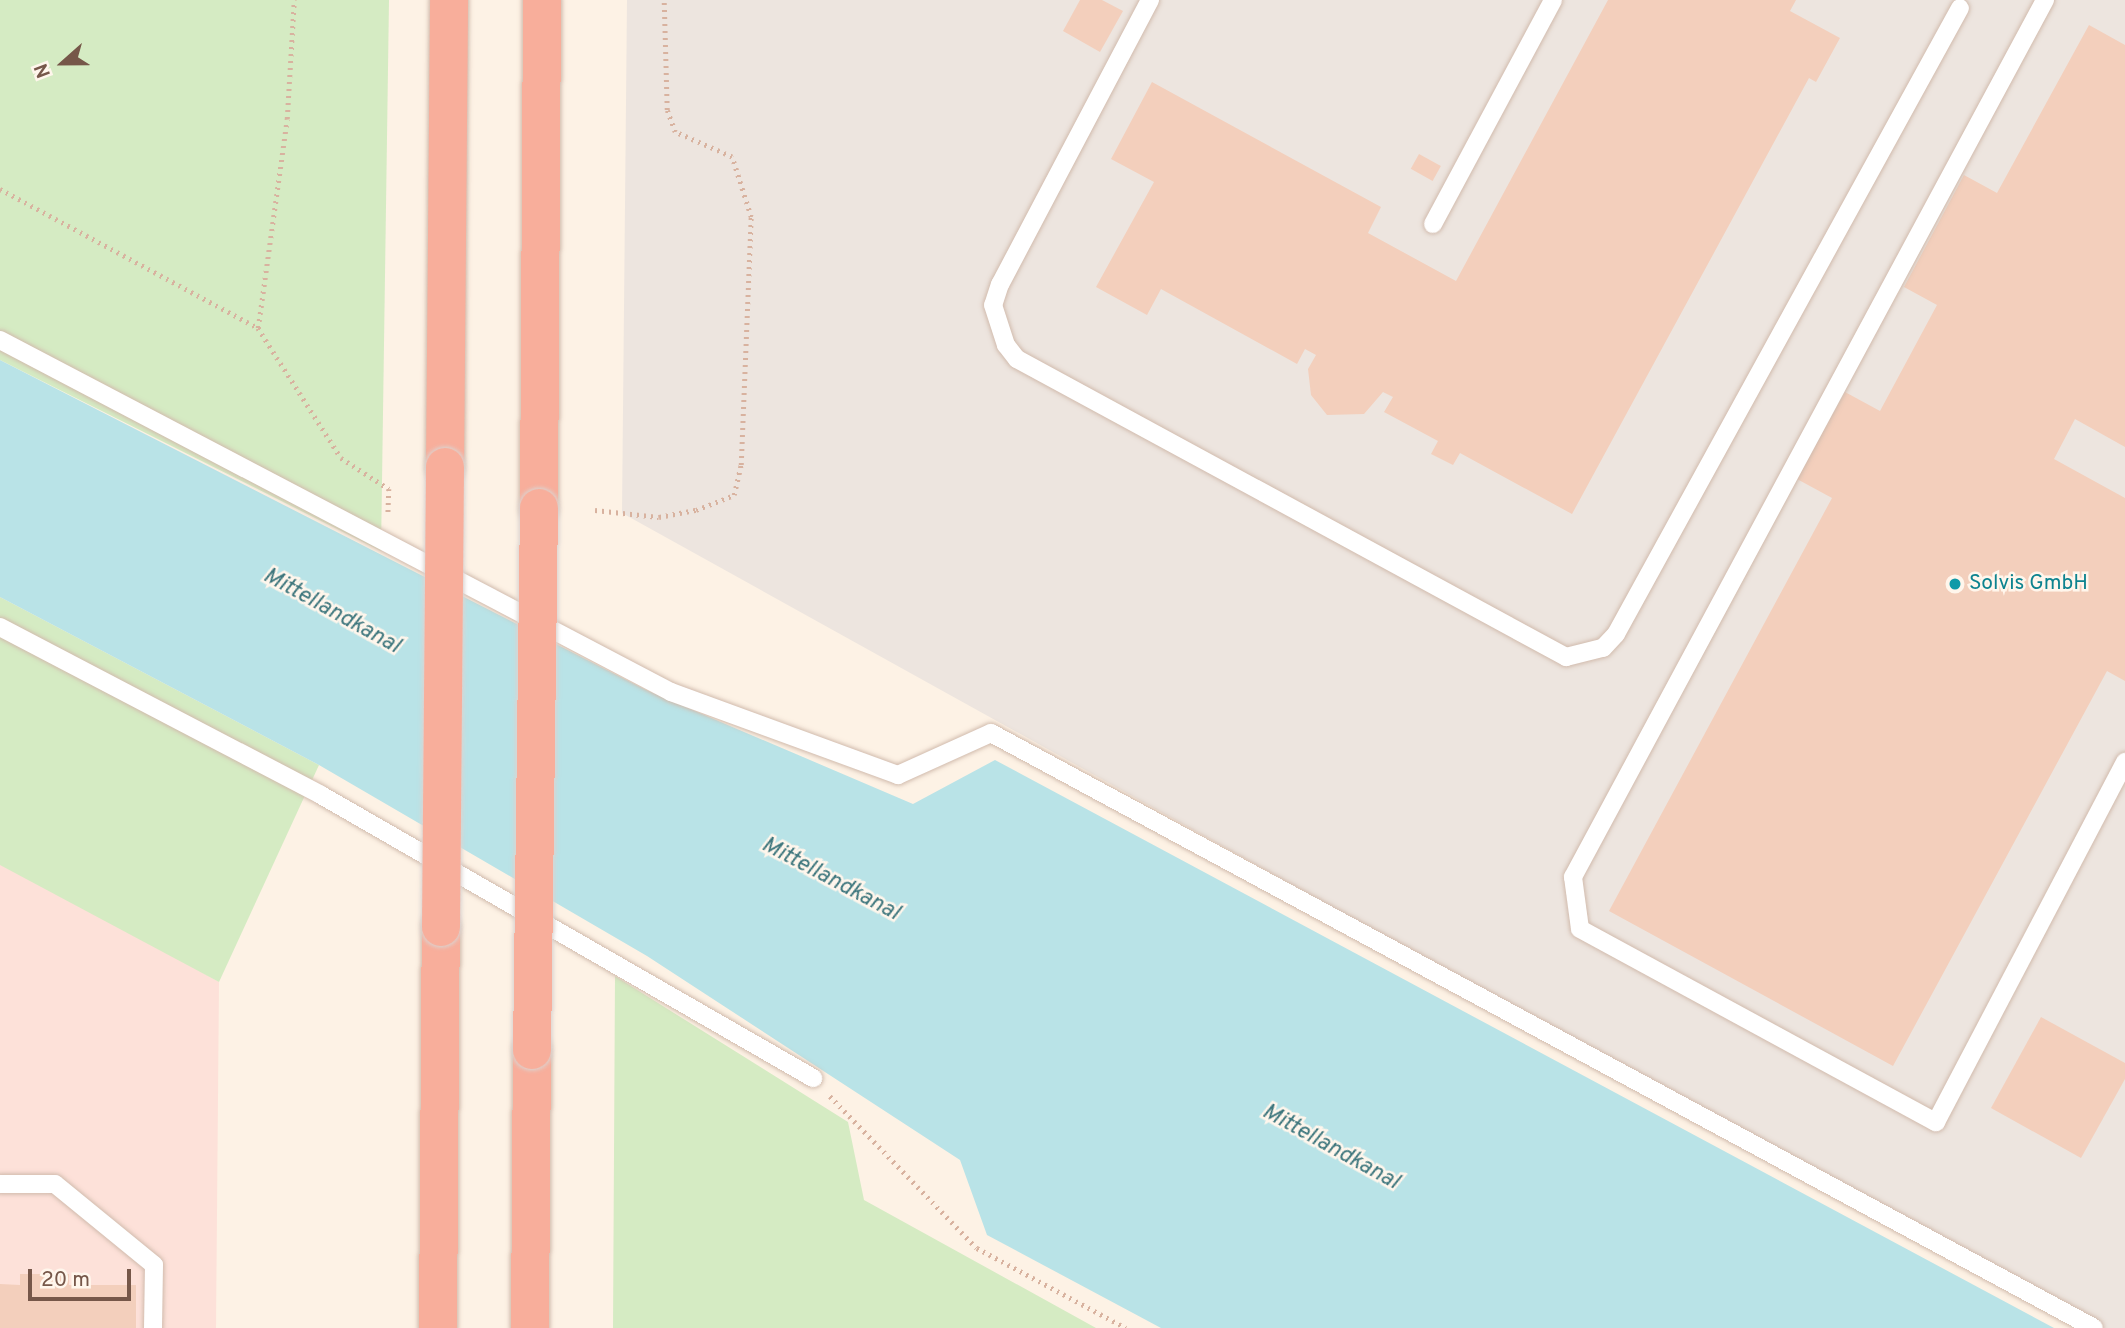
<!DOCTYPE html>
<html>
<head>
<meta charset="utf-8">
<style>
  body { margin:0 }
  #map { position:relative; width:2125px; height:1328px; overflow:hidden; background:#fdf2e5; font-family:Overpass,sans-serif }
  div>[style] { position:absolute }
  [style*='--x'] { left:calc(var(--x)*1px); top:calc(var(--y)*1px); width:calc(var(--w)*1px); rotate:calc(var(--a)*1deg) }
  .commercial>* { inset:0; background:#fde1d9 }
  .industrial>* { inset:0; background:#ede5df }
  .green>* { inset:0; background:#d5ebc3 }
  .water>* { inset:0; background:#b9e3e7 }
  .building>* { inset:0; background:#f3cfbc; transform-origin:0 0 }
  .path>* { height:4.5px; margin-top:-2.25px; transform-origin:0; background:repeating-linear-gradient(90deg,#d8b29f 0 2px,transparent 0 7px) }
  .roads { filter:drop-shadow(0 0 2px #d1bbad) drop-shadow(0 0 2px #d1bbad) }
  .service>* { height:18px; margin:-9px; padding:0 9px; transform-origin:9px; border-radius:9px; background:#fff }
  .motorway>* { height:38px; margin:-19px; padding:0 19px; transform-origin:19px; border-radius:19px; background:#f8ae9b }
  .bridges { filter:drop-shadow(0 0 2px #dbd3d0) drop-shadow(0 0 2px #dbd3d0) }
  .motorway-bridge>* { height:38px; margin:-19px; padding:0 19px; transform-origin:19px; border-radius:19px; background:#f8ae9b }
  .dots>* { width:19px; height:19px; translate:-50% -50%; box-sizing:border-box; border:4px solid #fff6ec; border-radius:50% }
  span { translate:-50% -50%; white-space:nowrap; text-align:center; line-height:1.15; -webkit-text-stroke:5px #fff6ec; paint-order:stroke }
  .culture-label { font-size:21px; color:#0d838f }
  .left { translate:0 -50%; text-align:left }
  .water-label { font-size:23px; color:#3c757c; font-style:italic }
  .north { position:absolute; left:28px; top:28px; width:70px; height:70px; -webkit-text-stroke:5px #fff6ec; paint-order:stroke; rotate:249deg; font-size:19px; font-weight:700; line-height:28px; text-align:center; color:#765749 }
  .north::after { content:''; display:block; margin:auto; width:24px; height:32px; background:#765749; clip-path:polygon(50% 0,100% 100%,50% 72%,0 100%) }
  .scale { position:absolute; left:28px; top:1269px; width:103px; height:32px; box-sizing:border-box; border:4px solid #765749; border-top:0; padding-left:9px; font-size:21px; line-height:24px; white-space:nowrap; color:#765749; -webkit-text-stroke:5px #fff6ec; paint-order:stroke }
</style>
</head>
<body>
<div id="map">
  <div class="commercial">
    <i style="clip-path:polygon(0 859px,219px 982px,216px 1328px,0 1328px)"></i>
  </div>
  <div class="industrial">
    <i style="clip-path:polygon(627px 0,2125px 0,2125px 1328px,2091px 1328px,622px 513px)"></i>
  </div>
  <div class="green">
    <i style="clip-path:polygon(0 0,389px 0,381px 551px,0 360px)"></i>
    <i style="clip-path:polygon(0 597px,319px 765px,219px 982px,0 865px)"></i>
    <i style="clip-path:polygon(615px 976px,848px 1122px,864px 1200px,1096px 1328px,613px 1328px)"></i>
  </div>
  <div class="water">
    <i style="clip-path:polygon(0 360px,646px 690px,913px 804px,995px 760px,2054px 1328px,1161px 1328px,987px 1235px,960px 1160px,647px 956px,319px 765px,0 597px)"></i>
  </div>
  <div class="building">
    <i style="clip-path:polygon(1080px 0,1102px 0,1123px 11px,1100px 52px,1063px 31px)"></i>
    <i style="clip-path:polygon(1608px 0,1796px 0,1790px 11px,1840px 38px,1816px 82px,1809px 78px,1572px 514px,1460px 453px,1453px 465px,1431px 454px,1438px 441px,1384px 412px,1393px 397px,1383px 392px,1364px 414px,1327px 415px,1311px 395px,1308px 369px,1316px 355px,1305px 349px,1297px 364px,1161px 289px,1147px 315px,1096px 287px,1154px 182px,1111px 159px,1152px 82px,1381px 207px,1368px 233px,1456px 281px)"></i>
    <i style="clip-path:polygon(2089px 25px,2125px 45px,2125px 447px,2075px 419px,2054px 459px,2125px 498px,2125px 681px,2107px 671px,1893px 1066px,1609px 911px,1832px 498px,1797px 479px,1845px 392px,1880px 411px,1937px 305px,1904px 287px,1964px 175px,1997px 193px)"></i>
    <i style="left:1419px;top:154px;width:25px;height:17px;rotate:29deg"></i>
    <i style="clip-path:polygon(2041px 1017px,2125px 1063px,2125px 1079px,2081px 1158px,1991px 1108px)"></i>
    <i style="clip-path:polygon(20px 1274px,69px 1274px,69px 1285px,136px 1285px,136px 1328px,0 1328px,0 1284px,20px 1285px)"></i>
  </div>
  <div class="path">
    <i style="--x:0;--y:189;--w:293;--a:28.3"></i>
    <i style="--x:258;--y:328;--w:154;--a:57.4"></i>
    <i style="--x:341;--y:458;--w:57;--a:32.9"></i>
    <i style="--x:389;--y:489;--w:26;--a:92"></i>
    <i style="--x:258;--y:328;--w:211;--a:-82.1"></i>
    <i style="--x:287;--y:119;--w:119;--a:-86.6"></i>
    <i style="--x:595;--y:510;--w:64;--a:6.2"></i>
    <i style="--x:659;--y:517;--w:38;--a:-11"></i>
    <i style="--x:696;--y:510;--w:41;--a:-21.5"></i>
    <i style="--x:734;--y:495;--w:31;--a:-77"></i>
    <i style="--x:741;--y:465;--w:248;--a:-87.7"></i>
    <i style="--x:751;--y:217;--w:63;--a:-107.6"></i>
    <i style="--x:732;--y:157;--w:62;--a:-156.3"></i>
    <i style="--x:675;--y:132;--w:23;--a:-110"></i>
    <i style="--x:667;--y:110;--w:110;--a:-91.6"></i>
    <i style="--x:830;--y:1096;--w:211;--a:46"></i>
    <i style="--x:977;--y:1248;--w:169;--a:28.2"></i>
  </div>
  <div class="roads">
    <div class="service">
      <i style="--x:1150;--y:0;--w:321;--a:117.8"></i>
      <i style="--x:1000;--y:284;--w:22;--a:108"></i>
      <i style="--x:993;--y:305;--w:42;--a:72"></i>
      <i style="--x:1006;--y:345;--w:18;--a:52"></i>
      <i style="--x:1017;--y:359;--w:625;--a:28.49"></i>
      <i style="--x:1566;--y:657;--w:38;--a:-14"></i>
      <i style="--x:1603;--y:648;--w:19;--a:-47"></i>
      <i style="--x:1616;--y:634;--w:714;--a:-61.21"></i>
      <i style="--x:2045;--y:0;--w:996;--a:118.29"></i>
      <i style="--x:1573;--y:877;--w:52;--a:82.3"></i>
      <i style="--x:1580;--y:929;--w:405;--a:28.5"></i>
      <i style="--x:1936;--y:1122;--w:407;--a:-62.3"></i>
      <i style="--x:1433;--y:224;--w:254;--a:-61.8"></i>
      <i style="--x:0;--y:340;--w:758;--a:27.68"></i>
      <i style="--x:671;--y:692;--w:242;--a:20.1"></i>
      <i style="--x:898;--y:775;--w:102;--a:-24.3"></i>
      <i style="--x:991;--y:733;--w:1253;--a:28.34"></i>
      <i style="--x:0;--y:627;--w:362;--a:27.6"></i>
      <i style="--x:321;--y:795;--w:568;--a:29.91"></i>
      <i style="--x:0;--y:1184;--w:55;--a:0"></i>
      <i style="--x:55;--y:1184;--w:128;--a:39.3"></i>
      <i style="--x:154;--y:1265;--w:63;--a:90.9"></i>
    </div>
    <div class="motorway">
      <i style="--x:445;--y:467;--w:467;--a:-89.5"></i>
      <i style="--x:539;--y:508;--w:508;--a:-89.66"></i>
      <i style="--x:438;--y:1328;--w:401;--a:-89.6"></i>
      <i style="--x:530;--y:1328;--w:278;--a:-89.6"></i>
    </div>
  </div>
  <div class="bridges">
    <div class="motorway-bridge">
      <i style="--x:441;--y:927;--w:460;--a:-89.5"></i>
      <i style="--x:532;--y:1050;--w:542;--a:-89.26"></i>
    </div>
  </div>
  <div class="dots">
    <i style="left:1955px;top:584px;background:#0f9aa8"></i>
  </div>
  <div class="culture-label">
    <span class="left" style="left:1969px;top:584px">Solvis GmbH</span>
  </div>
  <div class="water-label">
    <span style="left:331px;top:612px;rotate:29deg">Mittellandkanal</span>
    <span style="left:830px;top:880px;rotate:28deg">Mittellandkanal</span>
    <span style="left:1330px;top:1148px;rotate:29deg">Mittellandkanal</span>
  </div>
  <div class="north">N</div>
  <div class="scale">20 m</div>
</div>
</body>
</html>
